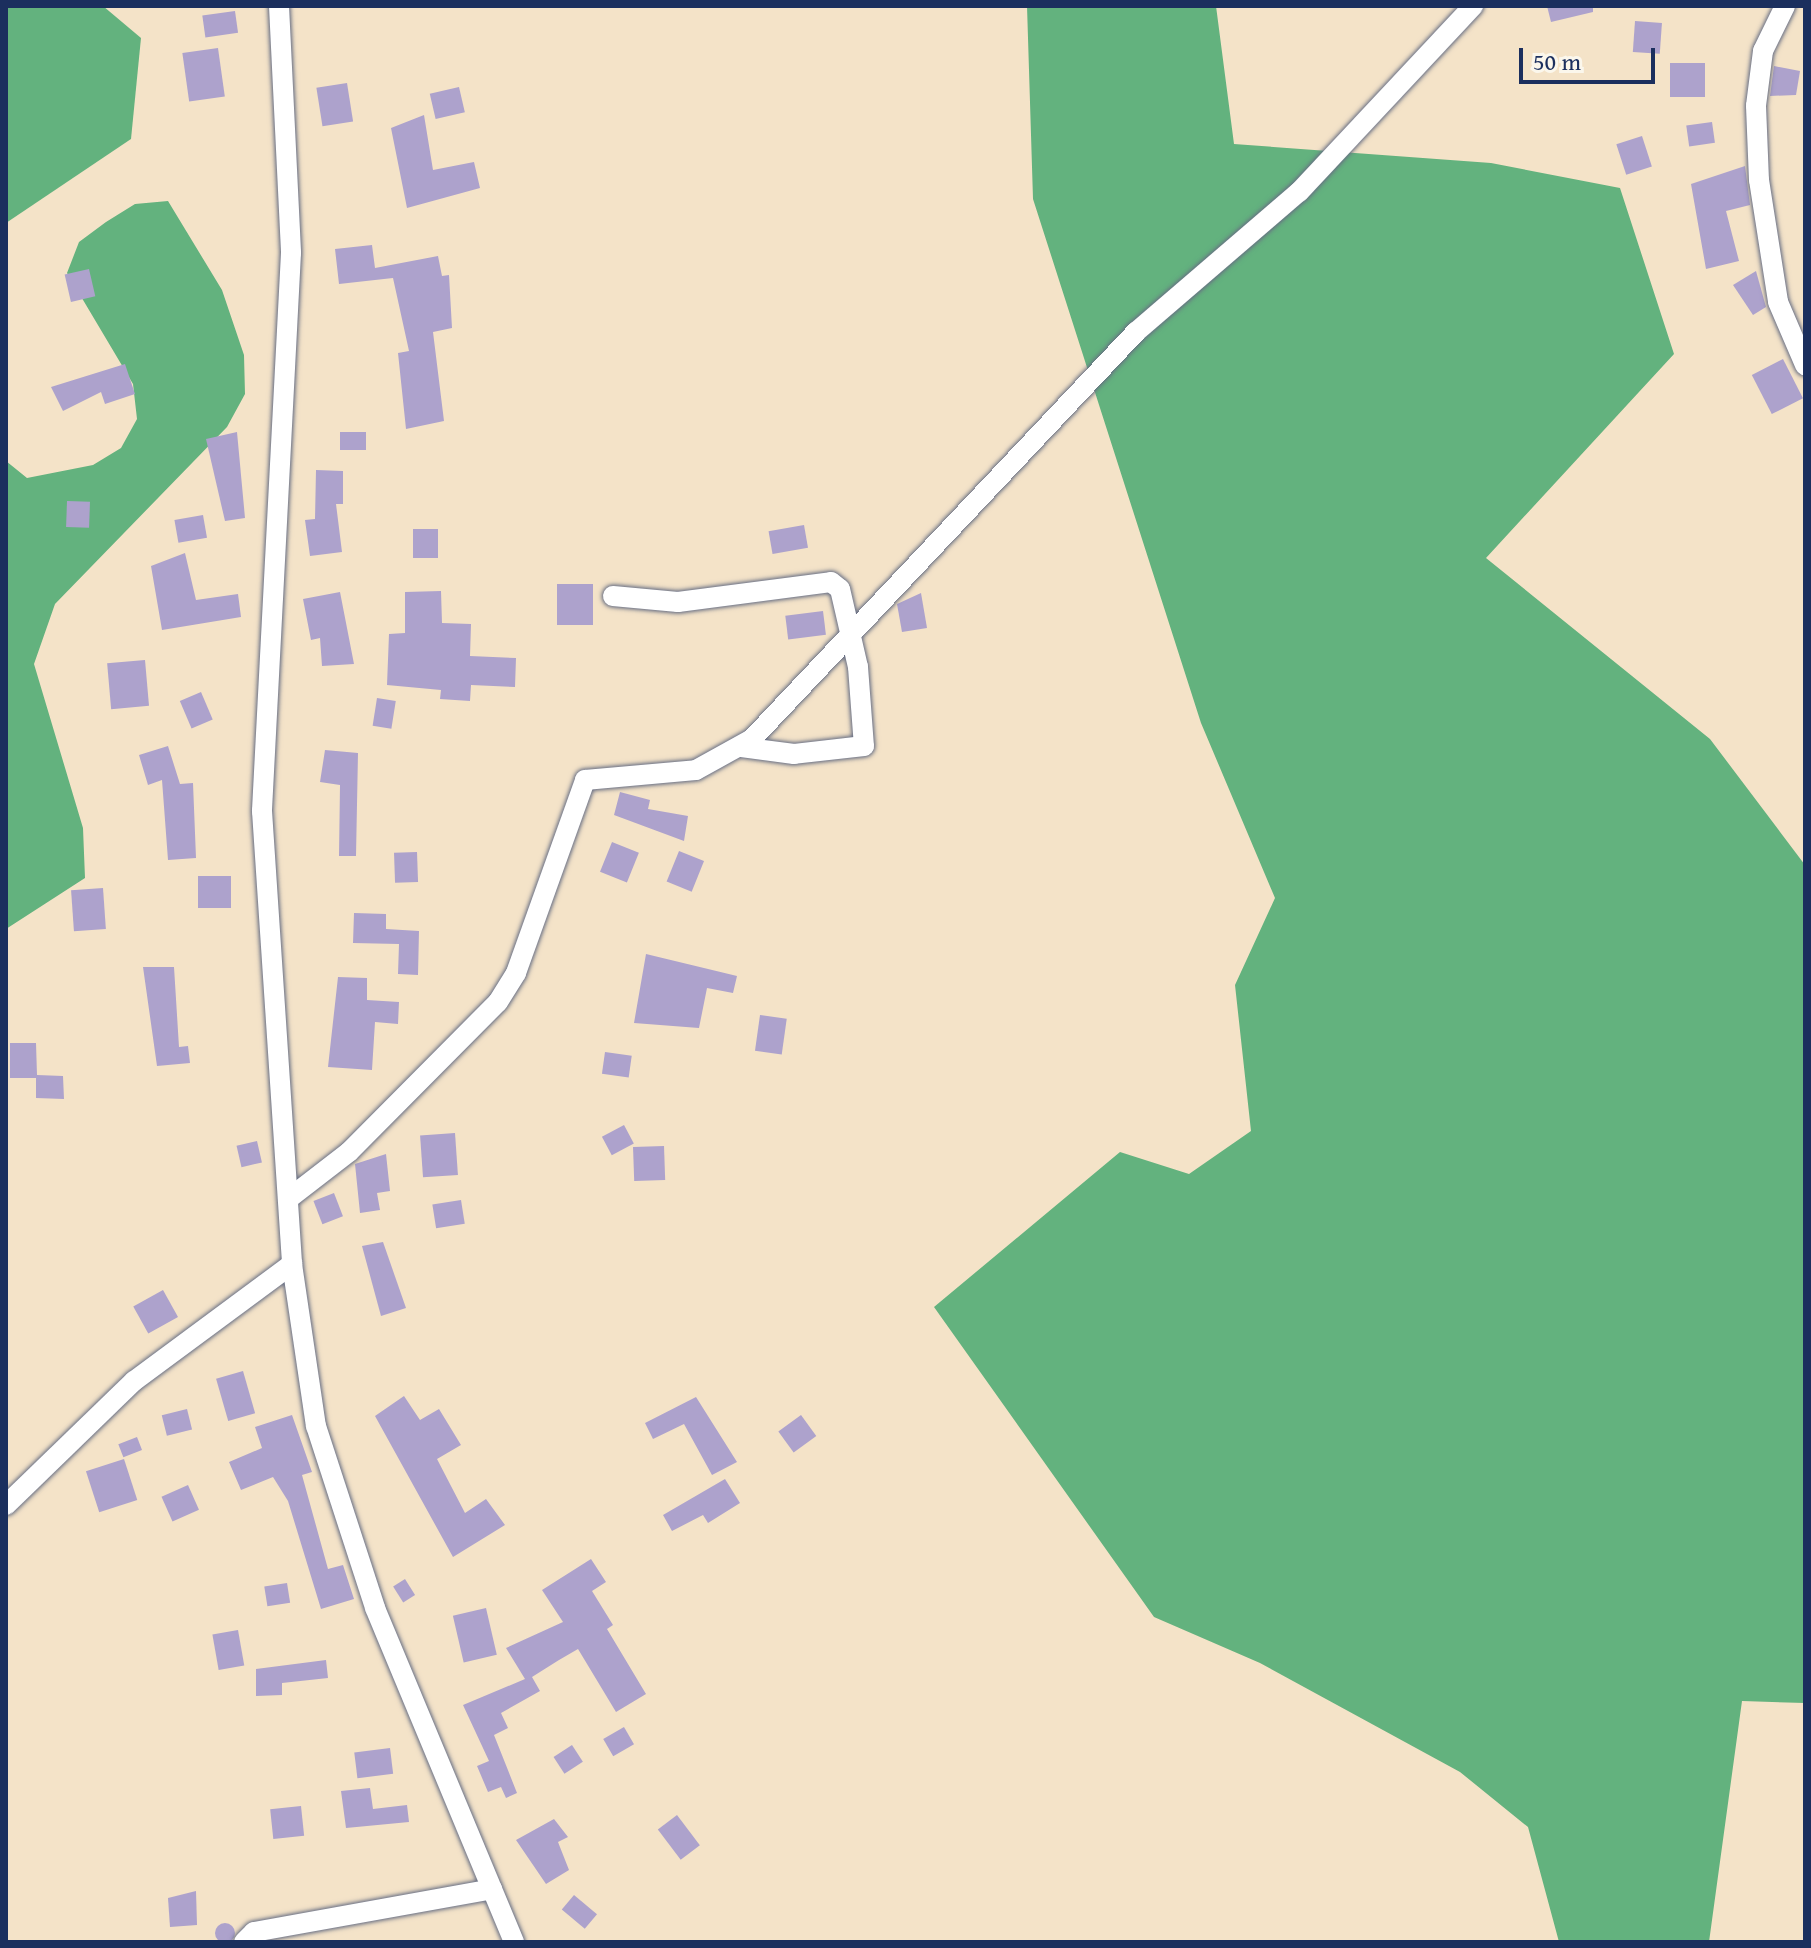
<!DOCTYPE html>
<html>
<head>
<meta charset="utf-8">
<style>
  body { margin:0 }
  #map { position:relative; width:1811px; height:1948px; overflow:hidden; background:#f4e3c8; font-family:"Gentium Book Plus",serif }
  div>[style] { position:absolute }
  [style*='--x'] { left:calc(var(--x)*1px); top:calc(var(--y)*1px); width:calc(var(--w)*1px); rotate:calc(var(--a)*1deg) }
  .forest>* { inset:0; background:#63b27e }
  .building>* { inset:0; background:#ada2cc; transform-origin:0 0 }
  .round { border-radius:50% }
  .roads { filter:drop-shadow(0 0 2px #676e83) drop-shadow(0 0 2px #676e83) }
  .minor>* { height:20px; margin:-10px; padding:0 10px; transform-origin:10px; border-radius:10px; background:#fff }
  span { translate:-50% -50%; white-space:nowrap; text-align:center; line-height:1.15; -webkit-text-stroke:7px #fbf7ec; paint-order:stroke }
  .frame { position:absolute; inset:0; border:8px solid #1b2f5e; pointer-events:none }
  .scale { position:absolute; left:1519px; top:48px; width:136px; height:36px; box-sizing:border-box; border:4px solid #1b2f5e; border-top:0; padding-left:10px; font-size:24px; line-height:28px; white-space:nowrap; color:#1b2f5e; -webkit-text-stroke:6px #fbf7ec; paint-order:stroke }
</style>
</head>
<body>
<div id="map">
  <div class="forest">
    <i style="clip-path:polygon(6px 6px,103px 6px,141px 38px,131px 139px,6px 223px)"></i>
    <i style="clip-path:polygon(1027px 6px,1216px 6px,1234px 144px,1491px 163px,1620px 188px,1674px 354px,1486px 558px,1710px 739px,1805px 865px,1805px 1703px,1742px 1701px,1709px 1942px,1559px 1942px,1528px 1827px,1460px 1772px,1260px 1663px,1154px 1617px,934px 1307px,1120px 1152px,1189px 1174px,1251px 1131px,1235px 985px,1275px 898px,1201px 723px,1033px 199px)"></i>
    <i style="clip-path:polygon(168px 201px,222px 290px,244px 355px,245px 394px,227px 427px,55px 604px,34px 664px,83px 828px,85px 878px,6px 929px,6px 461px,27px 478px,93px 465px,121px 448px,137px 419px,133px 384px,67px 273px,79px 242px,106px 222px,135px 204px)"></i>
  </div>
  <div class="building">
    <i style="clip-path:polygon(1547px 6px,1593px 6px,1593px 12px,1551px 22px)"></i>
    <i style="left:235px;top:11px;width:22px;height:33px;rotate:82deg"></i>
    <i style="left:1635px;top:21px;width:27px;height:31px;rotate:4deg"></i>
    <i style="left:218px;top:48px;width:49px;height:36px;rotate:82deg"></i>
    <i style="left:1670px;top:63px;width:35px;height:34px"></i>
    <i style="clip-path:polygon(1774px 66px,1800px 71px,1796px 95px,1770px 96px)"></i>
    <i style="left:347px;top:83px;width:39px;height:31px;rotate:81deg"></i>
    <i style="left:459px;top:87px;width:26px;height:30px;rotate:77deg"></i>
    <i style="clip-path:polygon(424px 115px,433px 170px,474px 162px,480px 188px,407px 208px,391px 128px)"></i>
    <i style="left:1712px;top:122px;width:21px;height:26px;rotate:82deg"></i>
    <i style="left:1642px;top:136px;width:32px;height:27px;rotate:72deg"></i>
    <i style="clip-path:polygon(1745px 166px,1750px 205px,1726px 211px,1739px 261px,1706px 269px,1691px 184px)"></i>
    <i style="clip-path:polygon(372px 245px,375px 268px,438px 256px,442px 276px,449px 275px,452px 328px,433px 332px,444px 421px,406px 429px,398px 353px,409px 351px,393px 278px,339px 284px,335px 249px)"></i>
    <i style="left:89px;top:269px;width:28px;height:25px;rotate:77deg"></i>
    <i style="clip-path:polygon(1756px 271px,1766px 307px,1753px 315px,1733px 285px)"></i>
    <i style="left:1783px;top:359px;width:44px;height:35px;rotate:63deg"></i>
    <i style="clip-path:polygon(125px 364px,135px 394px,105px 404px,101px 392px,63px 411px,51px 387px)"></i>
    <i style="clip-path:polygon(237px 432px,245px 518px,225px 521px,206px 439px)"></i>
    <i style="left:340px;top:432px;width:26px;height:18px"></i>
    <i style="clip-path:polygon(316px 470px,343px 471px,343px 504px,336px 504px,342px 552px,310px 556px,305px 520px,315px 519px)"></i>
    <i style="left:67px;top:501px;width:23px;height:26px;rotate:2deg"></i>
    <i style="left:203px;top:515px;width:23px;height:29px;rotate:80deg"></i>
    <i style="left:804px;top:525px;width:23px;height:36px;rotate:80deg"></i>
    <i style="left:438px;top:529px;width:29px;height:25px;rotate:90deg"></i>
    <i style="clip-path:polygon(185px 553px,196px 600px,238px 594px,241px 617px,162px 630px,151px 566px)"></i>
    <i style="left:557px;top:584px;width:36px;height:41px"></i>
    <i style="clip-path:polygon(441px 591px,442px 623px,471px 624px,470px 656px,516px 658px,515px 687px,471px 685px,470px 701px,440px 699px,441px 690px,387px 685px,389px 634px,405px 633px,405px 592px)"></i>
    <i style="clip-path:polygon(340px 592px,354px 664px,322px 666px,320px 638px,311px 640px,303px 599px)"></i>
    <i style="clip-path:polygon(921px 593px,927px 628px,902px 632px,897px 604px)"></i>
    <i style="left:823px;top:611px;width:24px;height:38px;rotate:83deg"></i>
    <i style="left:145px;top:660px;width:46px;height:38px;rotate:85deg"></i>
    <i style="left:201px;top:692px;width:30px;height:23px;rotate:67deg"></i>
    <i style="left:377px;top:698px;width:19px;height:28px;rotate:9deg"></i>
    <i style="clip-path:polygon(168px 746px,180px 784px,193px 783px,196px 858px,168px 860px,162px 780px,148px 785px,139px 755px)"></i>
    <i style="clip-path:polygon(325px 750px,358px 753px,356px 856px,339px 856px,340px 785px,320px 782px)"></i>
    <i style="clip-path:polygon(620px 792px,650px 800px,648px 809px,688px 816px,684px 841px,614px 815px)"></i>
    <i style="left:612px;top:842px;width:29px;height:32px;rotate:22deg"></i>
    <i style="left:679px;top:851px;width:27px;height:33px;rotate:22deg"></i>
    <i style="left:417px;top:852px;width:30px;height:23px;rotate:88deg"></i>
    <i style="left:231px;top:876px;width:32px;height:33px;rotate:90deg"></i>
    <i style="left:103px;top:888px;width:41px;height:32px;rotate:86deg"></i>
    <i style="clip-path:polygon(354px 913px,386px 914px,386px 929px,419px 931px,418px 975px,398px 974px,399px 944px,353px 943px)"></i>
    <i style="clip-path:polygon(646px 954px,737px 976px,733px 993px,707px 988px,699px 1028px,634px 1023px)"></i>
    <i style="clip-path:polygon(143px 967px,174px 967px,179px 1047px,188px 1046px,190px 1063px,157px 1066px)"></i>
    <i style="clip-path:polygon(338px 977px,367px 978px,367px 1000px,399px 1002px,398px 1024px,375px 1022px,372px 1070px,328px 1067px)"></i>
    <i style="left:760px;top:1015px;width:27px;height:36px;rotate:8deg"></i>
    <i style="clip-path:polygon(10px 1043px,36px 1043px,37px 1075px,63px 1076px,64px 1099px,36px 1098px,36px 1078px,10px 1078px)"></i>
    <i style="left:605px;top:1052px;width:27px;height:22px;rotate:8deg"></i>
    <i style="left:624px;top:1125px;width:21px;height:25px;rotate:62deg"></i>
    <i style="left:455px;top:1133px;width:42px;height:35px;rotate:86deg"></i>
    <i style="left:257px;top:1141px;width:22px;height:21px;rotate:77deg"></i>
    <i style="left:664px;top:1146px;width:34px;height:31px;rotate:88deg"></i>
    <i style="clip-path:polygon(386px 1154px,390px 1191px,377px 1193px,380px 1210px,360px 1213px,355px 1164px)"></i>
    <i style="left:334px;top:1193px;width:25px;height:22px;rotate:69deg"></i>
    <i style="left:461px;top:1200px;width:24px;height:29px;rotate:81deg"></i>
    <i style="clip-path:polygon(383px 1242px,406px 1308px,381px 1316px,362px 1246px)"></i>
    <i style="left:163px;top:1290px;width:31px;height:34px;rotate:61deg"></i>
    <i style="left:243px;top:1371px;width:44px;height:28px;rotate:74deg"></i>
    <i style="clip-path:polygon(404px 1396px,420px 1420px,439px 1409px,461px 1445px,437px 1459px,465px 1513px,486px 1499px,505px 1525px,453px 1557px,375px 1416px)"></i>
    <i style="clip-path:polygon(696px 1397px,737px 1462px,712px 1475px,684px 1424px,653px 1439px,645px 1423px)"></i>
    <i style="left:187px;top:1409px;width:21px;height:26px;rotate:76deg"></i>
    <i style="clip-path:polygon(292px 1415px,312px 1472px,302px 1475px,328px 1569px,343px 1565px,354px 1599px,321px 1609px,288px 1501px,273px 1477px,241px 1490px,229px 1462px,262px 1448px,255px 1427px)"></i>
    <i style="left:801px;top:1415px;width:26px;height:28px;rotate:54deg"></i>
    <i style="left:137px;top:1437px;width:14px;height:20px;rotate:69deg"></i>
    <i style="left:124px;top:1459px;width:43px;height:40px;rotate:72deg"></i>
    <i style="clip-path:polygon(725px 1479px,740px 1503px,708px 1523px,703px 1515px,672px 1531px,663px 1515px)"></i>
    <i style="left:188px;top:1485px;width:27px;height:29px;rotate:66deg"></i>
    <i style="clip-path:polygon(591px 1559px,606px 1582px,592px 1591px,613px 1625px,607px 1629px,646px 1694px,616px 1712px,578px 1649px,559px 1660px,532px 1677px,540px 1691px,501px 1713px,508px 1728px,494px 1735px,517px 1793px,506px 1798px,501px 1787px,488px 1792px,477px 1766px,489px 1761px,463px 1705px,525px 1679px,506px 1648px,563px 1622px,542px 1590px)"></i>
    <i style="left:405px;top:1579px;width:19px;height:14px;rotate:58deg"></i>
    <i style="left:287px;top:1583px;width:20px;height:23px;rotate:81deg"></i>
    <i style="left:486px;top:1608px;width:48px;height:34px;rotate:77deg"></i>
    <i style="left:238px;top:1630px;width:36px;height:26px;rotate:80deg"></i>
    <i style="clip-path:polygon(326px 1660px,328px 1678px,282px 1683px,282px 1695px,256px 1696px,256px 1669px)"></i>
    <i style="left:624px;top:1727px;width:20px;height:24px;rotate:60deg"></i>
    <i style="left:572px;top:1745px;width:20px;height:22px;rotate:57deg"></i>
    <i style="left:390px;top:1748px;width:26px;height:36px;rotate:83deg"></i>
    <i style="clip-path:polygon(370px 1788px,373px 1809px,407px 1805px,409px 1822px,346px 1828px,341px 1791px)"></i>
    <i style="left:301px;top:1806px;width:30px;height:31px;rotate:84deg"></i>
    <i style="left:677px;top:1815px;width:38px;height:24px;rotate:53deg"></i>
    <i style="clip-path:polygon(554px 1819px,568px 1837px,558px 1842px,569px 1870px,546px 1884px,516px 1840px)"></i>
    <i style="clip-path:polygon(196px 1891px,197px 1925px,170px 1927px,168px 1898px)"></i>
    <i style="left:574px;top:1895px;width:30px;height:19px;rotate:40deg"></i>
    <i class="round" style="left:215px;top:1923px;width:20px;height:20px"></i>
  </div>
  <div class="roads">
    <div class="minor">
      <i style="--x:279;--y:6;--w:247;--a:87.2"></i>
      <i style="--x:291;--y:253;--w:559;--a:92.98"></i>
      <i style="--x:262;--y:811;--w:454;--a:86.2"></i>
      <i style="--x:292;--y:1264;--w:164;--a:81.6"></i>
      <i style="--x:316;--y:1426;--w:191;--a:72"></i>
      <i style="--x:375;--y:1608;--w:362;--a:67.4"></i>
      <i style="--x:1785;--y:6;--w:50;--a:116.1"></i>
      <i style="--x:1763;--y:51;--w:55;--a:97.3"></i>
      <i style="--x:1756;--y:106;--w:74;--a:87.7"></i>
      <i style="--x:1759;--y:180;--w:123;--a:81.1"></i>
      <i style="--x:1778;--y:302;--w:69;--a:66.8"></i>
      <i style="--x:613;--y:596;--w:65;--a:5.3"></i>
      <i style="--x:678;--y:602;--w:154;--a:-7.4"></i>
      <i style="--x:831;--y:582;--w:11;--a:38"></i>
      <i style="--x:840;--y:589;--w:80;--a:77"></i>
      <i style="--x:858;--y:667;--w:79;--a:85.7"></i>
      <i style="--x:864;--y:746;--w:70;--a:173.5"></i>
      <i style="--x:794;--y:754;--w:53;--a:-172.5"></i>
      <i style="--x:292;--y:1196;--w:72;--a:-37.7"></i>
      <i style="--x:349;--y:1152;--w:211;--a:-45.2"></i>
      <i style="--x:498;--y:1002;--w:34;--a:-58"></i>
      <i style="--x:516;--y:973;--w:205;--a:-70.3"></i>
      <i style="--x:585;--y:780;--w:111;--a:-5.1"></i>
      <i style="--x:696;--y:770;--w:64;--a:-29"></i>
      <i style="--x:752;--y:739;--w:560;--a:-46.67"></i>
      <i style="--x:1136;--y:332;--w:215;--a:-40.7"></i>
      <i style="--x:1299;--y:192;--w:255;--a:-46.9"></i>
      <i style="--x:6;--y:1505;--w:178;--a:-44.1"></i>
      <i style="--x:134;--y:1381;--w:197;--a:-36.5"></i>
      <i style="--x:244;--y:1942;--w:14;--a:-45"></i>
      <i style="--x:254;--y:1932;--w:242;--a:-10.2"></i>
    </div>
  </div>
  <div class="frame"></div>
  <div class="scale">50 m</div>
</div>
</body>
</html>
